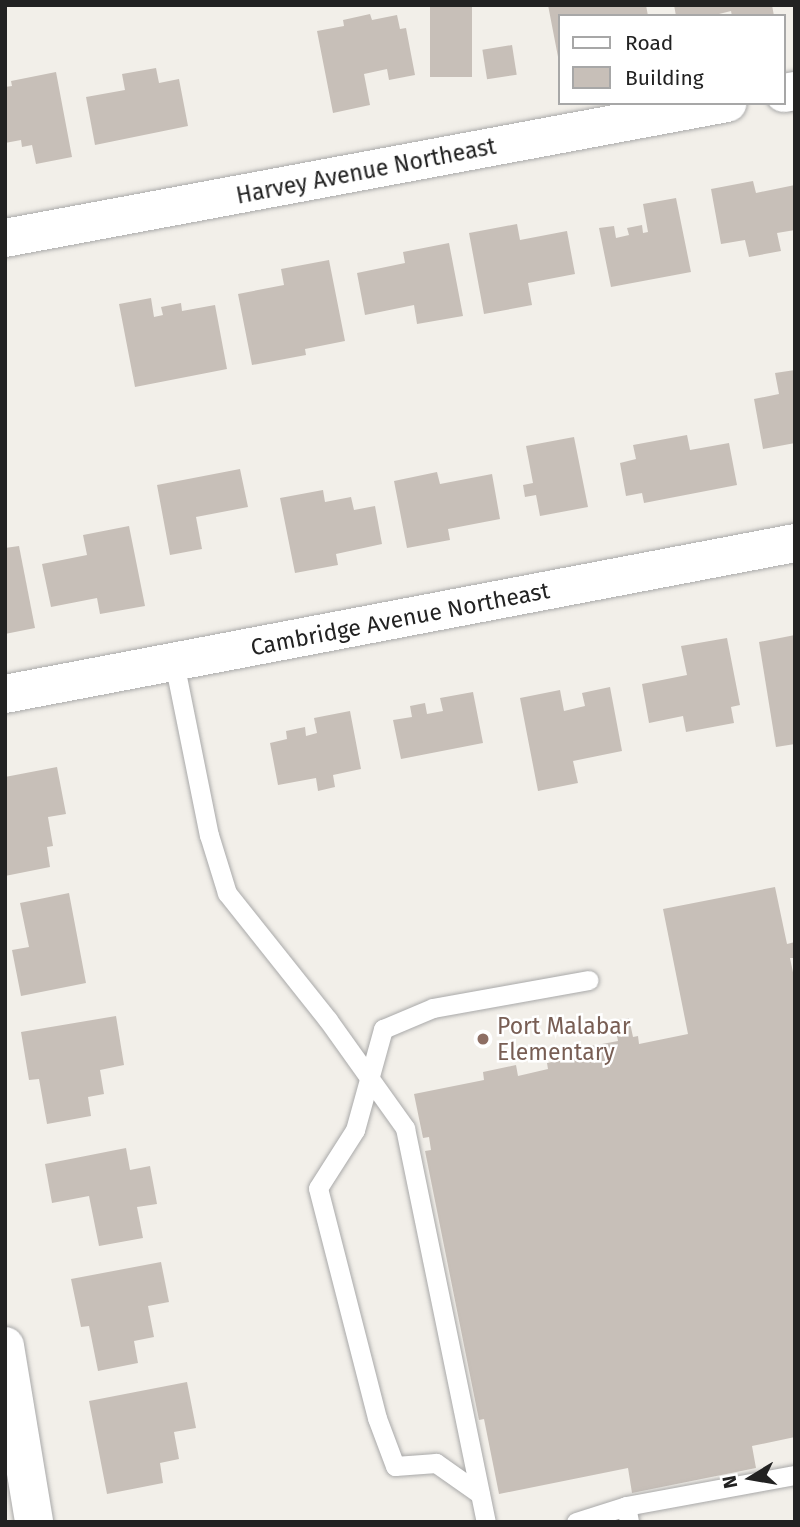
<!DOCTYPE html>
<html>
<head>
<meta charset="utf-8">
<style>
  body { margin:0 }
  #map { position:relative; width:800px; height:1527px; overflow:hidden; background:#f2efe9; font-family:"Fira Sans",sans-serif }
  div>[style] { position:absolute }
  [style*='--x'] { left:calc(var(--x)*1px); top:calc(var(--y)*1px); width:calc(var(--w)*1px); rotate:calc(var(--a)*1deg) }
  .building>* { inset:0; background:#c7bfb8; transform-origin:0 0 }
  .roads { filter:drop-shadow(0 0 2px #a9a9a9) drop-shadow(0 0 2px #a9a9a9) }
  .service>* { height:19px; margin:-9.5px; padding:0 9.5px; transform-origin:9.5px; border-radius:9.5px; background:#fff }
  .minor>* { height:38px; margin:-19px; padding:0 19px; transform-origin:19px; border-radius:19px; background:#fff }
  .dots>* { width:19px; height:19px; translate:-50% -50%; box-sizing:border-box; border:4px solid #fff; border-radius:50% }
  span { translate:-50% -50%; white-space:nowrap; text-align:center; line-height:1.15; -webkit-text-stroke:5px #fff; paint-order:stroke }
  .street-label { font-size:23px; color:#222 }
  .education-label { font-size:23px; color:#785e54 }
  .left { translate:0 -50%; text-align:left }
  .frame { position:absolute; inset:0; border:7px solid #222; pointer-events:none }
  .legend { position:absolute; left:558px; top:14px; width:228px; height:91px; box-sizing:border-box; background:#fff; border:2px solid #a7a7a7; margin:0; padding:9px 12px; list-style:none; font-size:21px; color:#222 }
  .legend li { display:flex; align-items:center; gap:14px; height:35px }
  .legend b { width:35px; border:2px solid #a7a7a7 }
  .north { position:absolute; left:716px; top:1443px; width:70px; height:70px; -webkit-text-stroke:5px #fff; paint-order:stroke; rotate:259deg; font-size:19px; font-weight:700; line-height:28px; text-align:center; color:#222 }
  .north::after { content:''; display:block; margin:auto; width:24px; height:32px; background:#222; clip-path:polygon(50% 0,100% 100%,50% 72%,0 100%) }
</style>
</head>
<body>
<div id="map">
  <div class="building">
    <i style="left:430px;top:5px;width:42px;height:72px"></i>
    <i style="clip-path:polygon(548px 5px,646px 5px,648px 16px,560px 16px,559px 62px)"></i>
    <i style="clip-path:polygon(674px 5px,772px 5px,774px 16px,732px 16px,731px 11px,711px 16px,676px 16px)"></i>
    <i style="clip-path:polygon(370px 14px,372px 20px,397px 15px,400px 29px,406px 28px,415px 75px,389px 80px,387px 69px,364px 74px,370px 105px,333px 113px,317px 31px,344px 26px,343px 20px)"></i>
    <i style="left:512px;top:45px;width:30px;height:30px;rotate:81deg"></i>
    <i style="clip-path:polygon(156px 68px,159px 83px,179px 79px,188px 126px,95px 145px,86px 97px,125px 90px,122px 74px)"></i>
    <i style="clip-path:polygon(56px 72px,72px 157px,36px 164px,32px 145px,22px 147px,21px 140px,5px 143px,5px 87px,12px 86px,11px 81px)"></i>
    <i style="clip-path:polygon(753px 181px,756px 193px,795px 185px,795px 230px,777px 233px,781px 251px,749px 257px,745px 240px,721px 244px,711px 189px)"></i>
    <i style="clip-path:polygon(676px 198px,691px 272px,611px 287px,599px 228px,614px 226px,616px 238px,629px 235px,627px 228px,642px 225px,643px 233px,648px 232px,643px 204px)"></i>
    <i style="clip-path:polygon(517px 224px,520px 240px,567px 231px,575px 274px,528px 283px,532px 305px,484px 314px,469px 233px)"></i>
    <i style="clip-path:polygon(449px 243px,463px 316px,417px 324px,414px 305px,365px 315px,357px 273px,405px 263px,403px 252px)"></i>
    <i style="clip-path:polygon(329px 260px,345px 341px,305px 349px,306px 355px,252px 365px,238px 294px,284px 285px,281px 269px)"></i>
    <i style="clip-path:polygon(151px 298px,154px 317px,163px 315px,161px 307px,181px 303px,182px 311px,215px 305px,227px 369px,135px 387px,119px 304px)"></i>
    <i style="clip-path:polygon(795px 370px,795px 443px,763px 449px,754px 399px,779px 394px,775px 373px)"></i>
    <i style="clip-path:polygon(687px 435px,690px 450px,729px 443px,737px 485px,644px 503px,642px 493px,626px 496px,620px 463px,636px 459px,633px 445px)"></i>
    <i style="clip-path:polygon(574px 437px,588px 507px,540px 516px,536px 495px,525px 497px,523px 485px,533px 483px,526px 446px)"></i>
    <i style="clip-path:polygon(240px 469px,248px 507px,196px 517px,202px 549px,170px 555px,157px 485px)"></i>
    <i style="clip-path:polygon(437px 472px,440px 484px,492px 474px,500px 519px,448px 529px,450px 540px,407px 548px,394px 481px)"></i>
    <i style="clip-path:polygon(323px 490px,325px 502px,351px 497px,354px 510px,375px 506px,382px 544px,336px 554px,338px 565px,295px 573px,280px 498px)"></i>
    <i style="clip-path:polygon(129px 526px,145px 606px,100px 614px,97px 598px,51px 607px,42px 564px,87px 555px,83px 535px)"></i>
    <i style="clip-path:polygon(19px 546px,35px 628px,5px 634px,5px 548px)"></i>
    <i style="clip-path:polygon(795px 635px,795px 744px,776px 747px,759px 642px)"></i>
    <i style="clip-path:polygon(727px 638px,740px 705px,731px 707px,734px 723px,686px 732px,683px 716px,649px 723px,642px 684px,687px 675px,681px 646px)"></i>
    <i style="clip-path:polygon(610px 687px,622px 751px,573px 761px,578px 783px,538px 791px,520px 698px,560px 690px,564px 711px,585px 706px,582px 693px)"></i>
    <i style="clip-path:polygon(473px 692px,483px 743px,401px 759px,393px 720px,412px 717px,410px 706px,425px 703px,427px 714px,443px 711px,440px 698px)"></i>
    <i style="clip-path:polygon(350px 711px,361px 769px,333px 775px,335px 787px,318px 791px,316px 778px,278px 785px,270px 743px,287px 739px,286px 731px,305px 727px,306px 736px,317px 733px,314px 718px)"></i>
    <i style="clip-path:polygon(57px 767px,66px 814px,48px 817px,53px 846px,47px 847px,50px 867px,5px 876px,5px 777px)"></i>
    <i style="clip-path:polygon(775px 887px,787px 944px,795px 942px,795px 958px,790px 958px,795px 982px,795px 1437px,752px 1446px,756px 1468px,632px 1493px,628px 1468px,499px 1494px,484px 1419px,479px 1420px,425px 1151px,431px 1150px,429px 1137px,423px 1138px,414px 1094px,484px 1080px,483px 1072px,516px 1065px,518px 1076px,548px 1069px,547px 1063px,587px 1055px,586px 1047px,618px 1041px,614px 1021px,629px 1018px,633px 1037px,638px 1036px,639px 1044px,688px 1034px,663px 909px)"></i>
    <i style="clip-path:polygon(69px 893px,86px 983px,21px 996px,12px 950px,29px 947px,20px 903px)"></i>
    <i style="clip-path:polygon(116px 1016px,124px 1065px,100px 1070px,104px 1094px,88px 1097px,91px 1116px,47px 1124px,39px 1079px,29px 1080px,21px 1032px)"></i>
    <i style="clip-path:polygon(126px 1148px,130px 1170px,150px 1166px,157px 1204px,137px 1207px,143px 1238px,99px 1246px,89px 1196px,52px 1203px,45px 1164px)"></i>
    <i style="clip-path:polygon(161px 1262px,169px 1302px,148px 1306px,154px 1337px,134px 1341px,138px 1363px,98px 1371px,89px 1326px,81px 1327px,71px 1279px)"></i>
    <i style="clip-path:polygon(187px 1382px,196px 1428px,174px 1432px,179px 1459px,160px 1463px,163px 1483px,107px 1494px,89px 1401px)"></i>
  </div>
  <div class="roads">
    <div class="service">
      <i style="--x:174;--y:662;--w:177;--a:78.6"></i>
      <i style="--x:209;--y:835;--w:61;--a:72.8"></i>
      <i style="--x:227;--y:893;--w:162;--a:51.5"></i>
      <i style="--x:328;--y:1020;--w:133;--a:54.5"></i>
      <i style="--x:405;--y:1128;--w:402;--a:78.4"></i>
      <i style="--x:480;--y:1494;--w:54;--a:-144.8"></i>
      <i style="--x:436;--y:1463;--w:41;--a:175.8"></i>
      <i style="--x:395;--y:1466;--w:51;--a:-110.6"></i>
      <i style="--x:377;--y:1418;--w:237;--a:-104.4"></i>
      <i style="--x:318;--y:1188;--w:69;--a:-57.5"></i>
      <i style="--x:355;--y:1130;--w:105;--a:-74.5"></i>
      <i style="--x:383;--y:1029;--w:54;--a:-22.8"></i>
      <i style="--x:433;--y:1008;--w:158;--a:-10.2"></i>
      <i style="--x:626;--y:1506;--w:172;--a:-10.4"></i>
      <i style="--x:576;--y:1522;--w:52;--a:-17.7"></i>
      <i style="--x:626;--y:1506;--w:16;--a:79"></i>
    </div>
    <div class="minor">
      <i style="--x:784;--y:93;--w:11;--a:-10"></i>
      <i style="--x:5;--y:238;--w:735;--a:-10.59"></i>
      <i style="--x:5;--y:694;--w:804;--a:-10.82"></i>
      <i style="--x:5;--y:1346;--w:178;--a:80.6"></i>
    </div>
  </div>
  <div class="dots">
    <i style="left:483px;top:1039px;background:#8d6e63"></i>
  </div>
  <div class="street-label">
    <span style="left:366px;top:171px;rotate:-11deg">Harvey Avenue Northeast</span>
    <span style="left:400px;top:619px;rotate:-11deg">Cambridge Avenue Northeast</span>
  </div>
  <div class="education-label">
    <span class="left" style="left:497px;top:1039px">Port Malabar<br>Elementary</span>
  </div>
  <div class="frame"></div>
  <ul class="legend">
  <li><b style="height:9px;background:#fff"></b>Road</li>
  <li><b style="height:19px;background:#c7bfb8"></b>Building</li>
  </ul>
  <div class="north">N</div>
</div>
</body>
</html>
